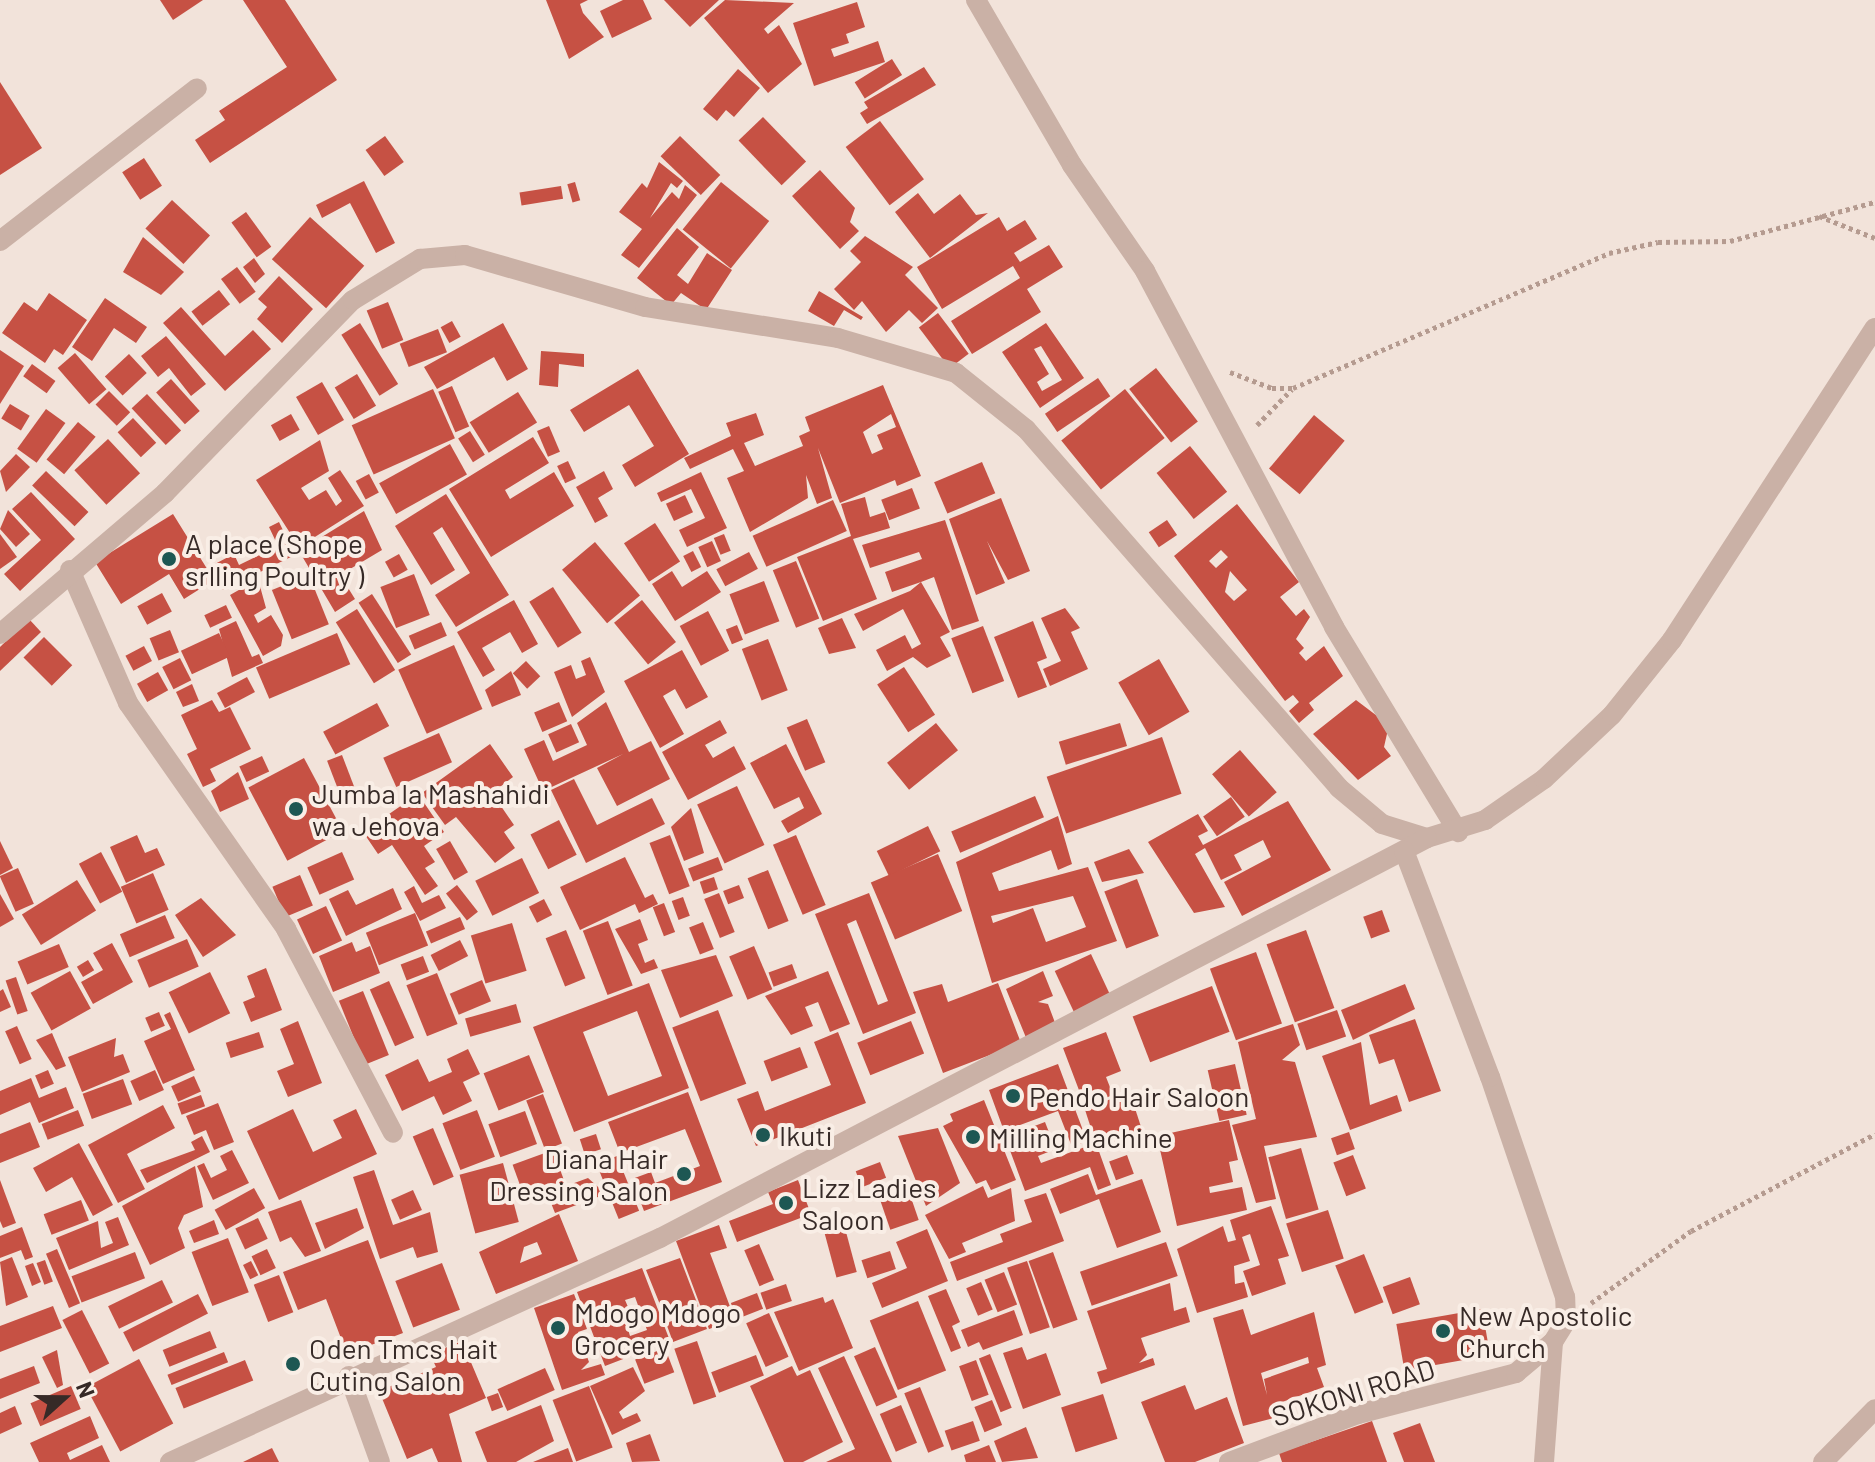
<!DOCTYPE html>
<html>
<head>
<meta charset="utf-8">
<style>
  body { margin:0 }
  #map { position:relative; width:1875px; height:1462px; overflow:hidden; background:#f2e3da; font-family:Barlow,sans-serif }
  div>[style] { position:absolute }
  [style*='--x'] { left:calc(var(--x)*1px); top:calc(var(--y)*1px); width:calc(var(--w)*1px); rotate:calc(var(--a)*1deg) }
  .building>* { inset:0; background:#c65144; transform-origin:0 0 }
  .path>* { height:5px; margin-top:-2.5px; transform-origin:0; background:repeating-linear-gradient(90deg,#b59b90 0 4px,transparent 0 8px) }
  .minor>* { height:20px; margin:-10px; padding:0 10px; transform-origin:10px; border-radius:10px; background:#cab1a6 }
  .dots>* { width:22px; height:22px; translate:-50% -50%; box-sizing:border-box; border:4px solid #f9eee6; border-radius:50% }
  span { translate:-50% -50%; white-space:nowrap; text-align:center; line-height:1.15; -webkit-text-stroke:8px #f9eee6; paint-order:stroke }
  .poi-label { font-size:28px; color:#362a27 }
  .left { translate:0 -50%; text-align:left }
  .right { translate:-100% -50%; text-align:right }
  .street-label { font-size:28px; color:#362a27 }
  .north { position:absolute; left:24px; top:1358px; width:80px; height:80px; -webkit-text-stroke:6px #f9eee6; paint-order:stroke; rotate:69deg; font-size:22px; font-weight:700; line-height:32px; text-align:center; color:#362a27 }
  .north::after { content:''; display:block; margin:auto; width:28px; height:36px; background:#362a27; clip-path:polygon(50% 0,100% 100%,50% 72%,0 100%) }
</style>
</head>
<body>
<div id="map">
  <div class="building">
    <i style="clip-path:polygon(160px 0,203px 0,173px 20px)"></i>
    <i style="clip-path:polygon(243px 0,285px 0,337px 80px,210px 163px,195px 140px,225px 120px,219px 111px,287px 67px)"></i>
    <i style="clip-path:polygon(546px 0,588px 0,580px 4px,583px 13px,604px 37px,569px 59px)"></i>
    <i style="clip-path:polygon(623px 0,643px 0,652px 19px,612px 38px,600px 11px)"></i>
    <i style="clip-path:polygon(664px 0,719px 0,690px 27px)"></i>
    <i style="clip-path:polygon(725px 0,794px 3px,764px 29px,768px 34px,779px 25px,802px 64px,768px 93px,704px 18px)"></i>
    <i style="clip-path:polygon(857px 2px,865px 27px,846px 34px,849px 43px,831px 49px,834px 57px,878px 41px,885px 62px,814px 86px,793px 23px)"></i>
    <i style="left:892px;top:59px;width:19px;height:44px;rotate:58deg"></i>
    <i style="clip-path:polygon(924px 67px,936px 85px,867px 124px,860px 113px,868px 108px,864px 102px)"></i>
    <i style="clip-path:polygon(738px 69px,760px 88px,734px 117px,726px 110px,717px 121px,703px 109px)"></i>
    <i style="clip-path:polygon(0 82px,42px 148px,0 175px)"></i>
    <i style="left:763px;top:117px;width:62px;height:34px;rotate:46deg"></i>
    <i style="left:880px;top:121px;width:73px;height:43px;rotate:53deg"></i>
    <i style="left:385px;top:136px;width:32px;height:24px;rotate:54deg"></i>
    <i style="left:680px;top:136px;width:56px;height:28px;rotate:44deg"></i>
    <i style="left:144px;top:158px;width:33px;height:26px;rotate:57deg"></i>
    <i style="clip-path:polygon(659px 162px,683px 181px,677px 188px,671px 183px,650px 218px,672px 192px,679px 199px,685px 185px,697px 195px,639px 268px,621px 255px,642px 229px,619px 212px,642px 183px,647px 188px)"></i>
    <i style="clip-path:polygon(820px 170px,855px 208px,850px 222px,859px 231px,840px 249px,792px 196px)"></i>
    <i style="clip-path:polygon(364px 181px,395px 243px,376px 253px,350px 203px,322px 218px,316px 205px)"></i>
    <i style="left:575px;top:182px;width:19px;height:8px;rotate:74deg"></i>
    <i style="left:721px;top:182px;width:62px;height:61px;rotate:39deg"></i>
    <i style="left:561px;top:186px;width:13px;height:42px;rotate:81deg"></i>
    <i style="clip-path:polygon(918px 193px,934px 214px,960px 194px,976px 215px,988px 213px,930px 258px,895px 212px)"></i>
    <i style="left:172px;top:200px;width:52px;height:39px;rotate:43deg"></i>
    <i style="left:246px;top:212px;width:43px;height:18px;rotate:54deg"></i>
    <i style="left:310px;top:217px;width:73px;height:57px;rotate:42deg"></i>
    <i style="clip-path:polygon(999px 217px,1007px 231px,1025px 220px,1037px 239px,1014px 253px,1020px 262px,1049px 245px,1063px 267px,1027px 289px,1041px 312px,972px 354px,951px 321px,1020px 278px,1013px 266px,942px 309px,917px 267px)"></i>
    <i style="clip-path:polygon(677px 228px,699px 247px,677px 275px,688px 284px,707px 253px,732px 270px,706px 310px,681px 293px,671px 305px,637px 278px)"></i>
    <i style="clip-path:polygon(865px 236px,913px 267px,905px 275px,938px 308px,922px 323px,909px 310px,886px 332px,862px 301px,854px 310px,834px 289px,861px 262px,850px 251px)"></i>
    <i style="clip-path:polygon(143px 237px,184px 272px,161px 295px,123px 272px)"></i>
    <i style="clip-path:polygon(254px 258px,265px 274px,255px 283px,243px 267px)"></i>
    <i style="left:237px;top:267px;width:31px;height:20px;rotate:53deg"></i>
    <i style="clip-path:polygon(279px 276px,313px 309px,282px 343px,257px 319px,267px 307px,258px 299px)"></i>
    <i style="left:219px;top:290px;width:18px;height:35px;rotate:52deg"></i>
    <i style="clip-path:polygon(819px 291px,863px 317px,861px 320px,844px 310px,834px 326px,808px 311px)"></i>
    <i style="clip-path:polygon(49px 293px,87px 320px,63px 355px,54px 349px,45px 363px,2px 333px,24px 302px,37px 311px)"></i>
    <i style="clip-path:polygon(105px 298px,147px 327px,136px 343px,114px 328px,92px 361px,72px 347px)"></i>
    <i style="left:388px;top:302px;width:41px;height:23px;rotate:68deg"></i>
    <i style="clip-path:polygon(181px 307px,225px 356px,253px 330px,271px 349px,225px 391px,163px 323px)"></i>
    <i style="left:938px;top:313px;width:51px;height:24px;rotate:53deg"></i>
    <i style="left:452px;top:321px;width:18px;height:13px;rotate:61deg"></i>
    <i style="left:360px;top:323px;width:72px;height:22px;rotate:58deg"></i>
    <i style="clip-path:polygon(503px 323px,528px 369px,507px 381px,494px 357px,437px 389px,424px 367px)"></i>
    <i style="clip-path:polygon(evenodd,1046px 323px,1084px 378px,1040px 408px,1002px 352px,1046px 323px,1041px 346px,1062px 380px,1042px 391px,1037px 382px,1049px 374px,1034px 349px,1041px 346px)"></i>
    <i style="left:438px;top:329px;width:25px;height:41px;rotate:69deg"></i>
    <i style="clip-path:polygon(166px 336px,206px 384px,191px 396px,169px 368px,158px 377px,141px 356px)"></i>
    <i style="clip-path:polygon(0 350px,24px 366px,0 404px)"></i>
    <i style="clip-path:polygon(541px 351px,584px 354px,584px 367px,559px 364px,558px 387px,539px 385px)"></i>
    <i style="left:75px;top:353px;width:48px;height:23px;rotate:49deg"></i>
    <i style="left:129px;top:354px;width:26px;height:33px;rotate:47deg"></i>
    <i style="left:32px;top:364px;width:29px;height:15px;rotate:36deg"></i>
    <i style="left:1156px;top:368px;width:68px;height:34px;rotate:52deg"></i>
    <i style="clip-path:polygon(638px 369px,689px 454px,635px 487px,622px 465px,654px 446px,629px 405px,584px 432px,570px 410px)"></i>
    <i style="left:357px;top:374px;width:37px;height:26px;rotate:59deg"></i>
    <i style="left:1098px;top:378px;width:22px;height:64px;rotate:56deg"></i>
    <i style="left:171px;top:379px;width:43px;height:20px;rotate:48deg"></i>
    <i style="left:322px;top:382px;width:44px;height:30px;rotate:60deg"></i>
    <i style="clip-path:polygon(evenodd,883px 385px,921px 476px,897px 486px,895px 480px,840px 503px,818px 448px,832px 498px,817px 504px,806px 475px,808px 498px,750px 532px,727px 478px,744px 471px,733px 449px,690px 469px,684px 458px,731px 436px,726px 423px,756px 413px,764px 435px,744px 443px,755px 466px,803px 446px,799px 436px,810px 431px,805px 417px,883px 385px,891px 414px,896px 427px,877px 435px,883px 449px,872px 454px,863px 432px,891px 414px)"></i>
    <i style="left:452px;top:386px;width:44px;height:15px;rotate:67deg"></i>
    <i style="left:433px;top:389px;width:54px;height:89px;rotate:66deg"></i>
    <i style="left:1125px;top:389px;width:63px;height:82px;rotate:51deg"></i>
    <i style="left:109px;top:391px;width:30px;height:19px;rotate:45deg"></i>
    <i style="left:518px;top:392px;width:36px;height:57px;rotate:58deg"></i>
    <i style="left:147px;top:394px;width:50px;height:21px;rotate:47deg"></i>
    <i style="left:10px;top:404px;width:23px;height:17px;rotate:31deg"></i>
    <i style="left:46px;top:409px;width:24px;height:49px;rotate:36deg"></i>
    <i style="left:291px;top:414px;width:18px;height:23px;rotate:61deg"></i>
    <i style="left:1314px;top:415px;width:40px;height:70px;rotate:40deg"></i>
    <i style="left:133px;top:418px;width:34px;height:21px;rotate:47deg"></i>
    <i style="left:78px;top:422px;width:23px;height:49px;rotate:40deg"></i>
    <i style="left:549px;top:426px;width:28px;height:13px;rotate:67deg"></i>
    <i style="left:470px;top:431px;width:28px;height:14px;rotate:58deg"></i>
    <i style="clip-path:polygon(533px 437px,549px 463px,505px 490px,510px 499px,554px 472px,574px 506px,491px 557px,449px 489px)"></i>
    <i style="left:108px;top:439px;width:47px;height:46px;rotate:47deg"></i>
    <i style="clip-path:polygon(320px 440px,329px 471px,301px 488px,309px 500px,326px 490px,336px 506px,342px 501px,328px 478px,340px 470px,364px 506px,299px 547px,256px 480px)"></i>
    <i style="left:450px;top:444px;width:35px;height:81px;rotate:61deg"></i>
    <i style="left:1190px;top:446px;width:59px;height:43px;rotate:51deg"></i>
    <i style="clip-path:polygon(16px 454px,30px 467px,6px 492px,0 471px)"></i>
    <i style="left:568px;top:461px;width:19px;height:12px;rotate:65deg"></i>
    <i style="left:982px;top:462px;width:34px;height:52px;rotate:67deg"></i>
    <i style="left:46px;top:471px;width:59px;height:20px;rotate:44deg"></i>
    <i style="clip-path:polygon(604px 471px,613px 489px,598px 498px,608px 516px,595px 523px,576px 487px)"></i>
    <i style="clip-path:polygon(701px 472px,727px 528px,687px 547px,679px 530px,705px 518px,691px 489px,661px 502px,657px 493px)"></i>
    <i style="left:369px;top:474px;width:21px;height:15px;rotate:62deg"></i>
    <i style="left:912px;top:488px;width:22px;height:33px;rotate:69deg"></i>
    <i style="clip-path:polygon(31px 492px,75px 539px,20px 591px,4px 574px,41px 540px,12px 509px)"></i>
    <i style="clip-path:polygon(446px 494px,509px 595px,456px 627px,435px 595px,470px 573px,442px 527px,433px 533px,455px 570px,431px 585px,395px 526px)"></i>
    <i style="left:685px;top:495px;width:19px;height:21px;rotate:65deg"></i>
    <i style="clip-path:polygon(865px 497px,870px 517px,885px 512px,890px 528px,853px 539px,877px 599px,823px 621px,797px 557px,851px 536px,841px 504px)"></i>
    <i style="clip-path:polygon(1001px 498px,1030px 571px,1008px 580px,987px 541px,1005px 583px,976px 595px,949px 519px)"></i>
    <i style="left:833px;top:500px;width:34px;height:88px;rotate:66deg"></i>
    <i style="clip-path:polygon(evenodd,1237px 504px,1299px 582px,1280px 597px,1296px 616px,1304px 609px,1310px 617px,1296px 639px,1304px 648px,1299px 653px,1306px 661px,1324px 646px,1343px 676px,1309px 703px,1314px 710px,1299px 723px,1289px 711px,1299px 702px,1293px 695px,1285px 701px,1174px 556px,1237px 504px,1221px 550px,1228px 557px,1216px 568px,1209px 561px,1221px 550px,1237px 504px,1230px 571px,1247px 590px,1234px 601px,1225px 592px,1230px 571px)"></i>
    <i style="clip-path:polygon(8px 510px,30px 534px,16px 547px,0 529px)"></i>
    <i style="clip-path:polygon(364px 511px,382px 550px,340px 575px,355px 599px,335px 612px,299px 551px)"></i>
    <i style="clip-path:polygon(173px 514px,214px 580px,184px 599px,169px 574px,121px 604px,95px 562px)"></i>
    <i style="clip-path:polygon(945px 520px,979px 621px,952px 630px,934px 577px,921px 582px,950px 632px,940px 637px,951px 656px,927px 668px,913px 657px,887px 671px,876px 650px,905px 635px,912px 649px,921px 644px,903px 609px,863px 631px,854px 614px,910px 591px,921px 582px,892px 592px,885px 572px,922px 559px,919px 552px,870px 568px,862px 545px)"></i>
    <i style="left:1167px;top:520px;width:18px;height:22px;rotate:56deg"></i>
    <i style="clip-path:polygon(279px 522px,295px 555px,223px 590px,211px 566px,234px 554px,239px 565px,278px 546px,269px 527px)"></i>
    <i style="left:655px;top:523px;width:46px;height:37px;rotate:57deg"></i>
    <i style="clip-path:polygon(0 534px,17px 557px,0 569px)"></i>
    <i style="left:724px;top:534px;width:18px;height:11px;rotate:68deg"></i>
    <i style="left:712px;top:541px;width:22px;height:15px;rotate:66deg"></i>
    <i style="left:595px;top:542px;width:70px;height:43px;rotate:50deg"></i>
    <i style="left:693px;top:551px;width:18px;height:11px;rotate:63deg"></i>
    <i style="left:749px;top:552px;width:19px;height:37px;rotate:62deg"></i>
    <i style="left:399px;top:554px;width:18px;height:16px;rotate:61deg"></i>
    <i style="left:796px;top:561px;width:62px;height:25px;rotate:68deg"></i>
    <i style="clip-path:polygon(672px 571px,682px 587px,707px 571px,721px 592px,675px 621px,652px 584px)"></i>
    <i style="left:414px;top:574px;width:44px;height:36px;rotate:69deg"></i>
    <i style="left:309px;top:575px;width:53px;height:40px;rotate:68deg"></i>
    <i style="clip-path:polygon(258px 579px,266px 608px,254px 615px,258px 623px,271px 615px,283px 635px,281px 646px,263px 656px,230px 595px)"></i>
    <i style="left:764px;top:581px;width:43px;height:37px;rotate:69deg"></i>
    <i style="left:553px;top:587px;width:54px;height:28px;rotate:58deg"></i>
    <i style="left:162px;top:593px;width:21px;height:28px;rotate:62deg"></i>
    <i style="left:372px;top:594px;width:72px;height:16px;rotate:57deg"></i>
    <i style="clip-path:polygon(514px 600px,538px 644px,522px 653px,510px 632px,482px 648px,495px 670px,483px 677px,457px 632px)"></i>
    <i style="left:642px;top:600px;width:54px;height:36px;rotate:51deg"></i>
    <i style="left:226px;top:605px;width:14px;height:24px;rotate:65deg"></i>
    <i style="clip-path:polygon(1065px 608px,1080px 628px,1071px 632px,1088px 669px,1050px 686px,1043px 669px,1061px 661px,1041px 618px)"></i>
    <i style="left:357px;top:609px;width:72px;height:25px;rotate:58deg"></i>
    <i style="left:708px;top:611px;width:45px;height:32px;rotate:62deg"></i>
    <i style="clip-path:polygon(842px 618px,856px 648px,829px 654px,818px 628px)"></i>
    <i style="clip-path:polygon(29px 619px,41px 632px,0 671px,0 647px)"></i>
    <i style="clip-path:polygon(236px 621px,252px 657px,259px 654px,263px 663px,232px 677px,219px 629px)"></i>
    <i style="clip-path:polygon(1033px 621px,1047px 658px,1037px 662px,1047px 687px,1018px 698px,994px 637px)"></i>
    <i style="left:441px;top:622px;width:15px;height:35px;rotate:67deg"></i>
    <i style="left:737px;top:625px;width:16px;height:12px;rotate:68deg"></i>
    <i style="left:983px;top:626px;width:59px;height:34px;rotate:69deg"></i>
    <i style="left:170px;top:630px;width:24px;height:22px;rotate:68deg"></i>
    <i style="left:219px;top:633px;width:26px;height:42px;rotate:65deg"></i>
    <i style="left:337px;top:633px;width:34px;height:88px;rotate:67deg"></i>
    <i style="left:44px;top:637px;width:40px;height:29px;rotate:45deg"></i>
    <i style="left:768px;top:639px;width:55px;height:28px;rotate:69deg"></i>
    <i style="left:454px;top:645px;width:70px;height:61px;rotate:66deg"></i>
    <i style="left:144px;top:646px;width:17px;height:21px;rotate:62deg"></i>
    <i style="clip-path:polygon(682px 650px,708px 697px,686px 709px,675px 689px,663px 696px,684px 734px,660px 748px,624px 681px)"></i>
    <i style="clip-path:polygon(590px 657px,605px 692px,572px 717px,554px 672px,571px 665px,576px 679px,586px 675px,581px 661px)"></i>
    <i style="left:180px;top:658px;width:25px;height:20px;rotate:63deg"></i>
    <i style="left:1159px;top:659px;width:61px;height:47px;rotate:60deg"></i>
    <i style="left:526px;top:661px;width:21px;height:18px;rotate:47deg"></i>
    <i style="left:904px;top:667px;width:57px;height:32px;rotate:57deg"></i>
    <i style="clip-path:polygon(511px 671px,521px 695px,492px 707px,485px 690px)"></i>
    <i style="left:158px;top:672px;width:21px;height:24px;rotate:61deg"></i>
    <i style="left:247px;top:677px;width:17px;height:34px;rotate:62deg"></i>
    <i style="clip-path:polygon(192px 684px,199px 701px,183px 707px,176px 692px)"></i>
    <i style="clip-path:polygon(212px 700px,219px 712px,230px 707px,251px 749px,210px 769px,216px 781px,203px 787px,187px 754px,197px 749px,181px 715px)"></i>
    <i style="clip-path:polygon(1356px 700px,1389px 725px,1384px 747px,1391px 756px,1358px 780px,1313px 734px)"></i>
    <i style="left:559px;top:702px;width:21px;height:27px;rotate:67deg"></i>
    <i style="clip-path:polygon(606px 702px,629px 752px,651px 741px,670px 779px,617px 806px,597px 768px,623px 754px,543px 791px,524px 749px,544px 740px,553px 761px,587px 745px,577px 723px)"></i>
    <i style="left:377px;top:703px;width:26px;height:61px;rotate:62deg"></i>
    <i style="left:807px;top:719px;width:47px;height:22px;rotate:67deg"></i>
    <i style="clip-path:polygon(720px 720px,727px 733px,705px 745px,713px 758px,734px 746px,746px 769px,688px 800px,662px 752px)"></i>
    <i style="left:936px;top:723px;width:35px;height:63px;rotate:51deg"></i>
    <i style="left:1120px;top:723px;width:24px;height:64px;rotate:73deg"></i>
    <i style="left:571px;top:724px;width:20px;height:25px;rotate:66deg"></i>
    <i style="left:439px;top:733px;width:32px;height:61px;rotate:66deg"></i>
    <i style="left:1162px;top:737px;width:60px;height:122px;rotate:71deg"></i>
    <i style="clip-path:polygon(490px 744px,513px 777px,492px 793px,514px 825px,504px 832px,515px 848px,495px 863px,456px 817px,445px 825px,422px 793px)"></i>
    <i style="clip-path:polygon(786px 744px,822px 814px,788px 833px,781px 821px,804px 808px,799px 797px,774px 809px,750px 763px)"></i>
    <i style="left:1240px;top:750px;width:56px;height:37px;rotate:49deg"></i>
    <i style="left:342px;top:755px;width:42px;height:16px;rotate:69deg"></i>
    <i style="left:262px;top:756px;width:17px;height:25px;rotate:65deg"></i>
    <i style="left:304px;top:758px;width:83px;height:63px;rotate:62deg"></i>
    <i style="clip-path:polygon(238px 772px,249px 799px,220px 812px,211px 791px)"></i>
    <i style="clip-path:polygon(574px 779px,597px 825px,652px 798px,665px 824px,586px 863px,551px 790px)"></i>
    <i style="left:737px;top:786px;width:65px;height:44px;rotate:65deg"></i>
    <i style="clip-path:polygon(418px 794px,444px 832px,424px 846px,435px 862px,425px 868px,438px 886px,425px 895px,392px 845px,378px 854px,363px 832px)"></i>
    <i style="left:1035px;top:796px;width:23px;height:91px;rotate:67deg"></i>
    <i style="left:1231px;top:797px;width:24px;height:34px;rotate:55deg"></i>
    <i style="clip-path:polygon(1288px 801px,1331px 870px,1242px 916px,1224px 882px,1271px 857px,1263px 840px,1234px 855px,1242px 870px,1221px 880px,1205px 848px,1195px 854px,1225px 907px,1194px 913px,1148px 842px,1198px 814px,1208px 831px,1198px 836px,1203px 845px)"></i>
    <i style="clip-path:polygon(691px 808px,704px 853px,684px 861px,671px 827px)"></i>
    <i style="clip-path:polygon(evenodd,1058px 816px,1072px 864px,1058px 870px,1051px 850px,992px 873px,999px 891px,1088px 867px,1117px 941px,992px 983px,956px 862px,1058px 816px,1073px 896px,1086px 927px,1046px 942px,1033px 908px,993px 923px,991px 916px,1073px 896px)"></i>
    <i style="left:559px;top:820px;width:39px;height:32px;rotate:63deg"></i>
    <i style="left:928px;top:826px;width:28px;height:57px;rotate:64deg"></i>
    <i style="clip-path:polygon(137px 835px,145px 853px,157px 848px,165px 865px,126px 883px,110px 847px)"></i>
    <i style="left:670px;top:835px;width:55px;height:22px;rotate:69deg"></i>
    <i style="left:796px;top:835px;width:76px;height:25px;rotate:67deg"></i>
    <i style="clip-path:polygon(0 841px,13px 868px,0 875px)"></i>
    <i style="left:450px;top:841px;width:36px;height:16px;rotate:60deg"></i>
    <i style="clip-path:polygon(1129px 849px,1144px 873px,1102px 882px,1094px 862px)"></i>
    <i style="left:101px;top:852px;width:45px;height:25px;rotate:62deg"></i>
    <i style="left:342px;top:852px;width:30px;height:38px;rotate:66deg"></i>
    <i style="left:938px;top:854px;width:62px;height:73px;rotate:67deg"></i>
    <i style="clip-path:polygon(625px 857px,645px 898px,653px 894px,658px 904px,639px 913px,635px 904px,580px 930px,560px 887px)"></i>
    <i style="left:718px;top:857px;width:14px;height:32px;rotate:69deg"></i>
    <i style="left:522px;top:858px;width:39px;height:52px;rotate:64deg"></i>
    <i style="left:18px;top:868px;width:39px;height:20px;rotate:66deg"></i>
    <i style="left:768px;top:870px;width:55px;height:22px;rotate:68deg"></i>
    <i style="left:153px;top:873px;width:40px;height:35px;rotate:67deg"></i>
    <i style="left:300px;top:875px;width:33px;height:30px;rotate:67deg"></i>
    <i style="left:714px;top:877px;width:13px;height:15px;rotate:72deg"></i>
    <i style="left:1137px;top:879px;width:61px;height:35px;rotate:69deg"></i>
    <i style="left:77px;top:880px;width:36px;height:65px;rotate:58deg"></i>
    <i style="left:457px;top:885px;width:34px;height:14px;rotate:52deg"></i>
    <i style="left:739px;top:885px;width:14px;height:17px;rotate:69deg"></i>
    <i style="clip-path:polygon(414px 886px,422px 903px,439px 895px,446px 908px,420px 921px,404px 892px)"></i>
    <i style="clip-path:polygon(393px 888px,402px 909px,346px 936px,329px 899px,348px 890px,356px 905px)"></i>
    <i style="left:719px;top:893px;width:42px;height:16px;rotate:68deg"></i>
    <i style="clip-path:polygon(evenodd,869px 893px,916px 1013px,863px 1034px,815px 914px,869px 893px,856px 920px,888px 1001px,878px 1005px,847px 924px,856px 920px)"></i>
    <i style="clip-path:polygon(0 894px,14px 919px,0 927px)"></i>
    <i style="left:683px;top:897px;width:20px;height:12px;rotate:70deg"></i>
    <i style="clip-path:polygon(201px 898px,236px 935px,203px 957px,175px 915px)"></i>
    <i style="left:544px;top:899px;width:18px;height:17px;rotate:63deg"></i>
    <i style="left:664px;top:903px;width:31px;height:12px;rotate:69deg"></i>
    <i style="left:326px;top:906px;width:38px;height:32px;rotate:65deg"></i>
    <i style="left:1382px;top:910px;width:23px;height:20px;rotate:70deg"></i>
    <i style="left:415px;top:913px;width:35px;height:53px;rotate:68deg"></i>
    <i style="left:165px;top:915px;width:25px;height:49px;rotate:67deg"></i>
    <i style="left:460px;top:917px;width:13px;height:37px;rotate:67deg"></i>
    <i style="clip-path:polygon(640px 919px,648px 940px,638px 944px,645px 963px,654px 959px,658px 968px,641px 974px,615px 929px)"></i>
    <i style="left:608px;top:921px;width:69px;height:27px;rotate:69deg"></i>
    <i style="left:703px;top:922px;width:29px;height:15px;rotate:68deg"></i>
    <i style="left:512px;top:923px;width:50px;height:43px;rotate:73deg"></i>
    <i style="left:566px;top:930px;width:52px;height:22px;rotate:68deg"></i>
    <i style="left:1306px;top:930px;width:83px;height:42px;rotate:70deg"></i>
    <i style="left:187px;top:939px;width:30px;height:54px;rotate:67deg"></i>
    <i style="left:460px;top:940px;width:18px;height:33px;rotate:63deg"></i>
    <i style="clip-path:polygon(352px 942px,356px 952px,370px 946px,380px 973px,333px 992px,319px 956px)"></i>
    <i style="clip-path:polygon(112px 943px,133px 982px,93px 1004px,81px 982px,103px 970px,93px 953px)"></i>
    <i style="left:59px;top:944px;width:25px;height:45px;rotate:67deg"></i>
    <i style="left:754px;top:946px;width:47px;height:27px;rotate:67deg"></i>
    <i style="left:1256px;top:952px;width:76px;height:49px;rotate:70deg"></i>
    <i style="left:1091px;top:954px;width:47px;height:40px;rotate:65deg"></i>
    <i style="clip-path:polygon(716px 955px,733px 996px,680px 1018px,661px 970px)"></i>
    <i style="left:423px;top:956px;width:17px;height:24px;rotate:69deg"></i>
    <i style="left:88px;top:960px;width:12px;height:13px;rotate:59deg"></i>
    <i style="left:792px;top:964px;width:15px;height:25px;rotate:70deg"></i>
    <i style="clip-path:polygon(266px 968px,282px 1010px,251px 1022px,243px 1002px,255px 997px,247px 976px)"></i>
    <i style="left:70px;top:971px;width:43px;height:45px;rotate:61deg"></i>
    <i style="clip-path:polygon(828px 971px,850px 1024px,830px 1032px,818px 1002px,805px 1007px,813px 1026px,791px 1035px,765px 996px)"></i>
    <i style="clip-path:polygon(1043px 971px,1053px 996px,1038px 1002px,1048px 1004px,1057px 1028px,1027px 1040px,1006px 989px)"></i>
    <i style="left:210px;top:972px;width:46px;height:46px;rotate:64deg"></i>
    <i style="left:437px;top:973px;width:55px;height:33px;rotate:68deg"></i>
    <i style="left:16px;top:977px;width:36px;height:11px;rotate:71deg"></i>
    <i style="left:482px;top:980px;width:23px;height:35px;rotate:67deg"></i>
    <i style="left:389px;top:981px;width:62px;height:21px;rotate:66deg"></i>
    <i style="clip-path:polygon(evenodd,649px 983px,689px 1088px,574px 1132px,533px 1027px,649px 983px,637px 1011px,662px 1076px,608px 1096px,583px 1032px,637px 1011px)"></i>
    <i style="clip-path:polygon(998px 983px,1021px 1043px,943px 1073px,913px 992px,942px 984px,948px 1002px)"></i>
    <i style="clip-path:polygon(1405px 984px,1415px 1009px,1353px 1040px,1341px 1010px)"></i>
    <i style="left:1212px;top:986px;width:49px;height:85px;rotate:69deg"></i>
    <i style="clip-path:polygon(3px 989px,11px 1007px,0 1012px,0 991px)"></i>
    <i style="left:363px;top:991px;width:69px;height:26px;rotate:68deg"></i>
    <i style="left:516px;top:1004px;width:19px;height:53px;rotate:74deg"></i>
    <i style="left:718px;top:1010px;width:79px;height:49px;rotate:69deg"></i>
    <i style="left:1337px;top:1010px;width:28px;height:42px;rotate:71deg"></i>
    <i style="left:159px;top:1012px;width:15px;height:15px;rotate:67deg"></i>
    <i style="clip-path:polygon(170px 1012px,195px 1070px,163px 1084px,144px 1041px,171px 1029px,164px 1015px)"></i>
    <i style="clip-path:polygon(1415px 1019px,1441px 1091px,1409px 1102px,1394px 1059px,1379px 1064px,1369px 1035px)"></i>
    <i style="clip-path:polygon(298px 1021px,322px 1083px,288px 1097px,277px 1071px,294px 1064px,280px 1029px)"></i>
    <i style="left:911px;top:1021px;width:35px;height:58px;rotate:68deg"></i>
    <i style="clip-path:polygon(1293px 1024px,1300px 1045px,1282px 1060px,1295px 1062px,1317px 1137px,1264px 1146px,1276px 1199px,1256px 1203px,1232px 1125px,1256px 1119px,1238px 1042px)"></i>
    <i style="left:17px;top:1026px;width:36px;height:13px;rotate:66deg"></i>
    <i style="left:259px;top:1032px;width:16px;height:35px;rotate:72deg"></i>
    <i style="clip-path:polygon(838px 1032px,866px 1103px,756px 1146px,737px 1099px,758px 1091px,765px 1111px,831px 1085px,814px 1042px)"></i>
    <i style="clip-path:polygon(1106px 1032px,1121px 1071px,1106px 1077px,1113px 1095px,1085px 1106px,1063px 1048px)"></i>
    <i style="clip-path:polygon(52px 1033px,66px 1066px,56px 1070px,36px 1040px)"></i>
    <i style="clip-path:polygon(116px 1038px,114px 1057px,123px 1054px,130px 1072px,82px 1092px,68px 1057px)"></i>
    <i style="clip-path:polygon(1361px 1042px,1370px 1105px,1397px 1095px,1402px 1111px,1350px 1130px,1322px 1056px)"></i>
    <i style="left:800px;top:1047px;width:22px;height:39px;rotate:69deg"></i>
    <i style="clip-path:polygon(468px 1049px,480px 1074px,463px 1082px,472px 1101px,443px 1115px,434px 1096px,402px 1111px,385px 1075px,418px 1059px,429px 1082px,452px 1072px,447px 1059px)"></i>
    <i style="left:529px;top:1055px;width:40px;height:49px;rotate:68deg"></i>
    <i style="clip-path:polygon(1058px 1064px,1087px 1141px,1072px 1147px,1058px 1111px,1004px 1131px,989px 1090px)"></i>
    <i style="left:1235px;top:1064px;width:52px;height:28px;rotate:77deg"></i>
    <i style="left:48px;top:1070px;width:15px;height:14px;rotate:67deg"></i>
    <i style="left:155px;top:1070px;width:22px;height:27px;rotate:66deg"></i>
    <i style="left:194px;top:1076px;width:17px;height:25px;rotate:66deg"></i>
    <i style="clip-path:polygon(31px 1078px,39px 1098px,66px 1087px,74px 1108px,39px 1123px,30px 1102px,0 1115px,0 1091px)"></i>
    <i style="left:123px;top:1079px;width:27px;height:43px;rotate:70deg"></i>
    <i style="clip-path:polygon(688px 1092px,722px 1182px,644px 1211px,632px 1179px,651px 1172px,655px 1183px,700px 1166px,685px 1129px,620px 1153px,608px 1122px)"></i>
    <i style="left:1130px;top:1093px;width:44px;height:48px;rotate:72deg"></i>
    <i style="left:543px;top:1094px;width:53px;height:18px;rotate:69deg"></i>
    <i style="left:201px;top:1095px;width:12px;height:25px;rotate:70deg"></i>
    <i style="clip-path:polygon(984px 1100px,1016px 1180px,991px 1190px,986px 1180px,976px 1184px,943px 1126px,953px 1121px,950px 1114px)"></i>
    <i style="clip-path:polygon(218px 1103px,234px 1142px,214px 1150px,206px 1130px,194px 1135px,186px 1116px)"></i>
    <i style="clip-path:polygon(163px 1105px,175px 1128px,127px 1154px,145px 1189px,118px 1203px,88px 1145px)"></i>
    <i style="clip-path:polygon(293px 1109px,313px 1152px,342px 1138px,333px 1120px,356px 1109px,377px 1154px,279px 1200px,247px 1131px)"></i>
    <i style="left:78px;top:1110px;width:17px;height:39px;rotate:69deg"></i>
    <i style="left:477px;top:1110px;width:50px;height:37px;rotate:69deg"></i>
    <i style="left:525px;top:1111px;width:35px;height:39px;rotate:70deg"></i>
    <i style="clip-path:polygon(1229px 1120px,1238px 1160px,1229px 1162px,1233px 1182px,1209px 1187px,1210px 1193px,1242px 1187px,1247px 1210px,1177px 1226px,1157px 1136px)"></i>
    <i style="clip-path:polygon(30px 1122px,40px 1147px,0 1163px,0 1134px)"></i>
    <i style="clip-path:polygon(1045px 1122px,1052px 1140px,1063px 1136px,1066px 1145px,1038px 1156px,1041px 1163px,1096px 1143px,1111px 1185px,1098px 1190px,1090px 1167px,1025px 1191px,1005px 1137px)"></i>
    <i style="left:433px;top:1128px;width:53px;height:22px;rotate:67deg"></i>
    <i style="clip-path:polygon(938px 1128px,960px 1183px,926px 1206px,898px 1136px)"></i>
    <i style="left:1349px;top:1132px;width:18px;height:19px;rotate:71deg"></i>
    <i style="left:596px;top:1134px;width:16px;height:17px;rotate:72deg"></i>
    <i style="clip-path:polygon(202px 1136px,210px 1152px,147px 1183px,140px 1170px,195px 1150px,191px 1142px)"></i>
    <i style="clip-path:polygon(79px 1143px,113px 1205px,93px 1216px,72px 1177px,46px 1192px,33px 1168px)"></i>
    <i style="left:1301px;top:1148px;width:64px;height:34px;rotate:74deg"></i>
    <i style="clip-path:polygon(232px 1150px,249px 1183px,213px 1200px,197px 1166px,204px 1163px,211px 1178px,227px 1170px,220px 1156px)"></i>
    <i style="left:553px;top:1150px;width:35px;height:43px;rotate:70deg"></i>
    <i style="left:1127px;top:1155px;width:20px;height:19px;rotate:70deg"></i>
    <i style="left:1353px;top:1155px;width:36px;height:21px;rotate:69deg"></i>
    <i style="left:617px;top:1156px;width:59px;height:22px;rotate:68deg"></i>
    <i style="left:880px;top:1162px;width:17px;height:26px;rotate:69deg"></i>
    <i style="left:503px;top:1163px;width:61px;height:45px;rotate:75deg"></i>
    <i style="clip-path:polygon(195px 1166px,203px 1207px,184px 1215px,178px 1228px,185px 1248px,150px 1265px,122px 1206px)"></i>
    <i style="clip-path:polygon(374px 1170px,393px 1225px,430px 1212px,438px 1252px,417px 1258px,413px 1247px,380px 1259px,353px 1177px)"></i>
    <i style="clip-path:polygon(1088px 1174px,1096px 1195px,1142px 1179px,1161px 1232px,1117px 1248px,1099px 1199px,1060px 1214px,1050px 1189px)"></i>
    <i style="clip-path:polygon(588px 1178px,606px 1194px,555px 1213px,547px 1193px)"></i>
    <i style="clip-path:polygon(0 1180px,16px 1223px,3px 1228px,0 1221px)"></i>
    <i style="clip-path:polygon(798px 1180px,811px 1214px,737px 1242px,729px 1221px,773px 1204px,768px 1192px)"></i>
    <i style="left:906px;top:1183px;width:39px;height:30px;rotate:71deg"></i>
    <i style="clip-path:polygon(983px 1186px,988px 1198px,1011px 1188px,1015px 1221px,962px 1243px,966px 1252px,949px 1259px,925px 1215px)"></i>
    <i style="left:254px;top:1188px;width:23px;height:45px;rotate:61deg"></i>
    <i style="left:413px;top:1190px;width:22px;height:24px;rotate:66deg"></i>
    <i style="clip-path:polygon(1046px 1193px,1064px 1241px,957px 1281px,950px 1262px,1003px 1242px,1000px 1234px,1032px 1222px,1024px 1200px)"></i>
    <i style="left:81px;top:1200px;width:22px;height:40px;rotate:69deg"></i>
    <i style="clip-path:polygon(301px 1200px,321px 1251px,305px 1257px,291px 1237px,280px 1242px,268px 1212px)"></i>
    <i style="clip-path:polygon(1271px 1206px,1289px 1256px,1278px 1259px,1286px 1284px,1252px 1296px,1243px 1271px,1260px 1265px,1250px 1234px,1242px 1237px,1250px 1261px,1234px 1266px,1235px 1284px,1244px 1282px,1248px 1297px,1197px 1313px,1177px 1249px,1223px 1226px,1228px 1242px,1236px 1240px,1230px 1220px)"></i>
    <i style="clip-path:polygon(357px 1208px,364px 1228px,325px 1249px,315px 1223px)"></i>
    <i style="left:1328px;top:1210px;width:51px;height:44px;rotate:72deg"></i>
    <i style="clip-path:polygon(evenodd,559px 1214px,578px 1261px,496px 1294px,479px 1252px,559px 1214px,537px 1242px,542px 1254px,520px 1263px,524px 1247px,537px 1242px)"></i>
    <i style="clip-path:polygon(118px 1217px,129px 1245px,69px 1270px,56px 1238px,98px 1221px,101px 1248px,113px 1243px,105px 1222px)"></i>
    <i style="left:842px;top:1217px;width:57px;height:21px;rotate:75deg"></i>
    <i style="left:258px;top:1218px;width:23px;height:25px;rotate:65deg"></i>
    <i style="clip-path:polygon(214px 1220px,219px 1234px,194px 1243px,189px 1231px)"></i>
    <i style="clip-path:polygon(719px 1225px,727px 1248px,710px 1253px,735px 1320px,709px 1329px,676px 1241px)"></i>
    <i style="clip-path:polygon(22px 1227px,33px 1257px,25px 1260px,21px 1250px,0 1258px,0 1236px)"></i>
    <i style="clip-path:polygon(927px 1229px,948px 1281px,882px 1308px,872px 1283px,907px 1268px,896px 1242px)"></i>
    <i style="left:228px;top:1238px;width:58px;height:39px;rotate:69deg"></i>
    <i style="clip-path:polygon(368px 1240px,403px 1333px,347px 1354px,326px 1299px,298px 1310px,283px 1272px)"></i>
    <i style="left:1166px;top:1242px;width:36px;height:91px;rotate:71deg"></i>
    <i style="left:759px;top:1244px;width:39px;height:16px;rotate:67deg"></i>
    <i style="left:57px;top:1249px;width:59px;height:12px;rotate:67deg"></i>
    <i style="left:267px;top:1249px;width:21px;height:17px;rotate:65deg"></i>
    <i style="left:890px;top:1251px;width:19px;height:30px;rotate:72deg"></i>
    <i style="left:135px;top:1252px;width:28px;height:68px;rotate:69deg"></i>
    <i style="left:1053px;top:1252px;width:72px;height:26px;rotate:70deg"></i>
    <i style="left:1364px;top:1254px;width:52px;height:31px;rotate:68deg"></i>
    <i style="clip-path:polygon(12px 1257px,28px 1297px,6px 1306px,0 1262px)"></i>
    <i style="clip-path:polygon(680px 1258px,707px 1329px,673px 1342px,666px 1323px,675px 1320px,669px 1304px,661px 1307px,646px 1270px)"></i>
    <i style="left:45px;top:1260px;width:23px;height:9px;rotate:70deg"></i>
    <i style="left:251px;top:1261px;width:16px;height:9px;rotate:63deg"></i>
    <i style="left:1027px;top:1261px;width:70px;height:21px;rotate:71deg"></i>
    <i style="clip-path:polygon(33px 1263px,41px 1282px,32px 1286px,25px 1266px)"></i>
    <i style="left:442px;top:1263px;width:50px;height:50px;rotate:69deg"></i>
    <i style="clip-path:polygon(evenodd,642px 1268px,670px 1341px,605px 1366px,577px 1292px,642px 1268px,635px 1297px,647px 1330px,630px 1336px,627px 1326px,635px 1323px,625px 1300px,635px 1297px)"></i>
    <i style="left:1004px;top:1272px;width:35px;height:21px;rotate:68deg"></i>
    <i style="left:279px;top:1275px;width:40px;height:27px;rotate:69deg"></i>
    <i style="left:1410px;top:1277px;width:29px;height:29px;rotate:70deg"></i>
    <i style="left:162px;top:1280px;width:25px;height:60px;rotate:64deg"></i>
    <i style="left:981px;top:1282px;width:30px;height:16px;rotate:67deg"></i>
    <i style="clip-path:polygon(1170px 1283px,1174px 1311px,1186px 1307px,1190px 1322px,1141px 1338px,1147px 1355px,1139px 1363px,1153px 1358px,1155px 1365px,1101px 1384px,1097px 1372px,1107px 1369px,1087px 1311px)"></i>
    <i style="left:786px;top:1284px;width:18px;height:27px;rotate:71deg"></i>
    <i style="clip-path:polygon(946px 1289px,960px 1322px,952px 1326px,961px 1348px,951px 1352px,928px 1296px)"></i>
    <i style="left:757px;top:1293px;width:17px;height:28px;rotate:69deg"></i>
    <i style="left:198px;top:1294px;width:22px;height:84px;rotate:63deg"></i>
    <i style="clip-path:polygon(574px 1294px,587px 1329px,578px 1332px,589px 1362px,581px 1370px,601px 1364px,605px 1375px,562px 1390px,534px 1308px)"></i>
    <i style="clip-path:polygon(823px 1297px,825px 1303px,833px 1299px,853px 1348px,799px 1371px,774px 1312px)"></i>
    <i style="left:918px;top:1301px;width:75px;height:52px;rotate:68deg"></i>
    <i style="clip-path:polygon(53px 1306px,62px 1328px,0 1352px,0 1326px)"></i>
    <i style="clip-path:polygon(evenodd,1243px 1309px,1251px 1335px,1314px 1312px,1326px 1365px,1317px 1368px,1324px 1387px,1271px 1406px,1274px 1418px,1243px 1426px,1213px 1318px,1243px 1309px,1308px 1357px,1309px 1363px,1264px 1379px,1267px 1395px,1261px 1373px,1308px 1357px)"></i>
    <i style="left:1482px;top:1309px;width:47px;height:87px;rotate:80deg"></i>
    <i style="left:82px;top:1310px;width:60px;height:22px;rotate:63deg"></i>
    <i style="clip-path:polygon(1014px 1310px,1023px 1335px,983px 1350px,979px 1342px,968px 1347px,961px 1330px)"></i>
    <i style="left:769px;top:1313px;width:48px;height:25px;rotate:66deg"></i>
    <i style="left:210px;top:1331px;width:18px;height:51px;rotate:68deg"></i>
    <i style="clip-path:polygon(462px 1341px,486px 1398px,449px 1414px,462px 1462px,438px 1462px,432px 1448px,407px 1459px,379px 1391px,436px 1367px,430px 1354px)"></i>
    <i style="left:697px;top:1341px;width:59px;height:24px;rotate:71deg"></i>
    <i style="left:875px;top:1347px;width:55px;height:23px;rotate:66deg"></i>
    <i style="clip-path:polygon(1022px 1347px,1027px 1360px,1046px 1353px,1061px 1395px,1023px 1409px,1003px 1353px)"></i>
    <i style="left:665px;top:1348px;width:26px;height:32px;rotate:69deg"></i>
    <i style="clip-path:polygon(57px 1350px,63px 1385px,57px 1388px,42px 1357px)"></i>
    <i style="left:224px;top:1352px;width:11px;height:61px;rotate:68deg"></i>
    <i style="left:990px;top:1354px;width:58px;height:12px;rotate:68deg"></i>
    <i style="left:756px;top:1355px;width:22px;height:48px;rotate:69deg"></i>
    <i style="clip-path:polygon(844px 1356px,892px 1462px,826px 1462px,855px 1449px,818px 1368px)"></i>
    <i style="left:139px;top:1359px;width:73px;height:60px;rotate:62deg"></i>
    <i style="left:245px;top:1360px;width:22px;height:75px;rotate:68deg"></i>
    <i style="left:976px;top:1360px;width:37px;height:18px;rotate:70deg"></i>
    <i style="clip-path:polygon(34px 1366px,40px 1383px,0 1399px,0 1379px)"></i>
    <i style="clip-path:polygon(792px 1366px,797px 1376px,810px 1370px,843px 1442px,803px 1462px,784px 1462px,750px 1386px)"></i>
    <i style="clip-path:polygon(633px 1367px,645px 1391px,619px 1412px,623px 1419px,637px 1413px,641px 1421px,612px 1435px,590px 1386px)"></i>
    <i style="left:545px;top:1368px;width:24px;height:52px;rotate:66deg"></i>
    <i style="clip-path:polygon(1185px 1385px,1195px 1410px,1227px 1397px,1244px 1443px,1195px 1462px,1165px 1462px,1141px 1402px)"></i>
    <i style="left:71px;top:1386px;width:25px;height:44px;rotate:67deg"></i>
    <i style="left:589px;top:1386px;width:66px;height:39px;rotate:69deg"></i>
    <i style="left:920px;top:1387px;width:64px;height:17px;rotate:68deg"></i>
    <i style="left:498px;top:1393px;width:15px;height:12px;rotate:70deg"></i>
    <i style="left:1103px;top:1394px;width:47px;height:44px;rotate:72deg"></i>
    <i style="left:992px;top:1400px;width:27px;height:19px;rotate:68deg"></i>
    <i style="clip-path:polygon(541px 1405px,554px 1441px,516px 1462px,487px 1462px,475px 1432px)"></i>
    <i style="left:901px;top:1405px;width:41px;height:23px;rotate:67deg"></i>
    <i style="clip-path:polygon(15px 1406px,22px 1424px,0 1434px,0 1413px)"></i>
    <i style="clip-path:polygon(90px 1416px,99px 1438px,67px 1453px,70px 1460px,102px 1445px,110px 1462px,39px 1462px,30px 1443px)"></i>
    <i style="left:973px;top:1421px;width:21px;height:30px;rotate:71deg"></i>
    <i style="clip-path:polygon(1372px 1421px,1387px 1462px,1282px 1462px,1279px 1453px)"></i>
    <i style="clip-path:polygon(1420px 1423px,1435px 1462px,1404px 1462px,1393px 1433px)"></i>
    <i style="clip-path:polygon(1026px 1427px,1038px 1458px,1002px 1462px,994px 1441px)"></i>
    <i style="clip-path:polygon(650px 1434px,660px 1461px,632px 1462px,626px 1443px)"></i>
    <i style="clip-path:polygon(989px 1445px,996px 1462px,966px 1462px,964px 1455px)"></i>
    <i style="clip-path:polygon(272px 1448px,279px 1462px,243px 1462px)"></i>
    <i style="clip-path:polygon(568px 1448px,573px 1462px,533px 1462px)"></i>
  </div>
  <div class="path">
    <i style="--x:1819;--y:216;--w:60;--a:21.4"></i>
    <i style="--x:1230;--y:372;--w:45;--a:20.9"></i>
    <i style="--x:1272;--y:388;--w:21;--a:0"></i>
    <i style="--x:1293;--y:388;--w:344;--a:-23.1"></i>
    <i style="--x:1609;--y:253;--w:50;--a:-12.7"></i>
    <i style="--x:1658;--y:242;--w:72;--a:-0.8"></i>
    <i style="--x:1730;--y:241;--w:150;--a:-15.1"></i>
    <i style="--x:1257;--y:425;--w:50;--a:-45.8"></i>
    <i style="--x:1591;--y:1303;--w:123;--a:-35.8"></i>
    <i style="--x:1691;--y:1231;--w:208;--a:-27.8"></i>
  </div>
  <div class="minor">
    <i style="--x:976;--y:0;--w:191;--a:59.8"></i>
    <i style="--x:1072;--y:165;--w:129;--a:55.4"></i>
    <i style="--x:1145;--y:271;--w:403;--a:62"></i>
    <i style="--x:1334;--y:627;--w:240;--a:58.8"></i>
    <i style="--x:0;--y:241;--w:249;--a:-37.8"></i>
    <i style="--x:70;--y:570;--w:145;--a:66.4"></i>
    <i style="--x:128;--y:703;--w:276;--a:55"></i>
    <i style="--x:286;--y:929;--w:230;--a:62.3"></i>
    <i style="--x:0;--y:634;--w:217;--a:-40.5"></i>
    <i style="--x:165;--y:493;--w:269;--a:-45.8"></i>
    <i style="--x:353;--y:300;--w:79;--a:-31.5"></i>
    <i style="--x:420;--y:259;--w:45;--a:-5.1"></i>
    <i style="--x:465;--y:255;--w:187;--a:16.1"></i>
    <i style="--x:645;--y:307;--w:195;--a:9.1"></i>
    <i style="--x:838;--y:338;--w:123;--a:16.5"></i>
    <i style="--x:956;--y:373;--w:90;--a:38.7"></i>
    <i style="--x:1026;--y:429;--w:476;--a:48.9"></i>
    <i style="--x:1339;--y:788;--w:56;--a:39.9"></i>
    <i style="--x:1382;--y:824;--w:47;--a:17.3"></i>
    <i style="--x:1427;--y:838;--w:61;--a:-17.2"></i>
    <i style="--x:1485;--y:820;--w:72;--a:-34.8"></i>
    <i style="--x:1544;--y:779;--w:93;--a:-43.3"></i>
    <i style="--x:1612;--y:715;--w:96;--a:-51.3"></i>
    <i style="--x:1672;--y:640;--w:372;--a:-57"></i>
    <i style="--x:349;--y:1376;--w:91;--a:70.2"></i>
    <i style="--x:170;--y:1462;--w:539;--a:-24.57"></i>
    <i style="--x:660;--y:1238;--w:865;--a:-27.54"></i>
    <i style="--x:1229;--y:1462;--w:138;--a:-20.4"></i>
    <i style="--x:1358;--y:1414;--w:163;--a:-14.5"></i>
    <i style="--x:1516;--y:1373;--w:48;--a:-40"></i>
    <i style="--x:1553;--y:1342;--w:25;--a:-58"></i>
    <i style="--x:1566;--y:1321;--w:24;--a:-92"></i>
    <i style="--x:1565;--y:1297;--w:232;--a:-108.8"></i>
    <i style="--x:1490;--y:1077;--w:242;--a:-110.8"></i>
    <i style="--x:1544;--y:1462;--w:120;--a:-85.7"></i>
    <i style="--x:1823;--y:1462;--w:74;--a:-45.5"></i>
  </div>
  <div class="dots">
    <i style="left:169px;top:559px;background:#1d5753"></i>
    <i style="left:296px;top:809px;background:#1d5753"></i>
    <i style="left:1013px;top:1096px;background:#1d5753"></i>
    <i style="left:763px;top:1135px;background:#1d5753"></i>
    <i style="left:973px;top:1137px;background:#1d5753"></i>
    <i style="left:684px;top:1174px;background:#1d5753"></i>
    <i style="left:786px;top:1203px;background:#1d5753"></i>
    <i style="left:558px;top:1328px;background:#1d5753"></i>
    <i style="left:1443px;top:1331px;background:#1d5753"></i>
    <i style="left:293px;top:1364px;background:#1d5753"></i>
  </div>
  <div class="poi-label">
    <span class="left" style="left:185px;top:559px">A place (Shope<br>srlling Poultry )</span>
    <span class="left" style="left:312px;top:809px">Jumba la Mashahidi<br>wa Jehova</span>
    <span class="left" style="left:1029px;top:1096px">Pendo Hair Saloon</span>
    <span class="left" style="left:779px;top:1135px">Ikuti</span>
    <span class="left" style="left:989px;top:1137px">Milling Machine</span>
    <span class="right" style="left:668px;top:1174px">Diana Hair<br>Dressing Salon</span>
    <span class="left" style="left:802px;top:1203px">Lizz Ladies<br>Saloon</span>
    <span class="left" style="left:574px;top:1328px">Mdogo Mdogo<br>Grocery</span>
    <span class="left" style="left:1459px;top:1331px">New Apostolic<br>Church</span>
    <span class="left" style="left:309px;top:1364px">Oden Tmcs Hait<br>Cuting Salon</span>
  </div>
  <div class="street-label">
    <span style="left:1353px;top:1392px;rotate:-17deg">SOKONI ROAD</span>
  </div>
  <div class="north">N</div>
</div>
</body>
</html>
